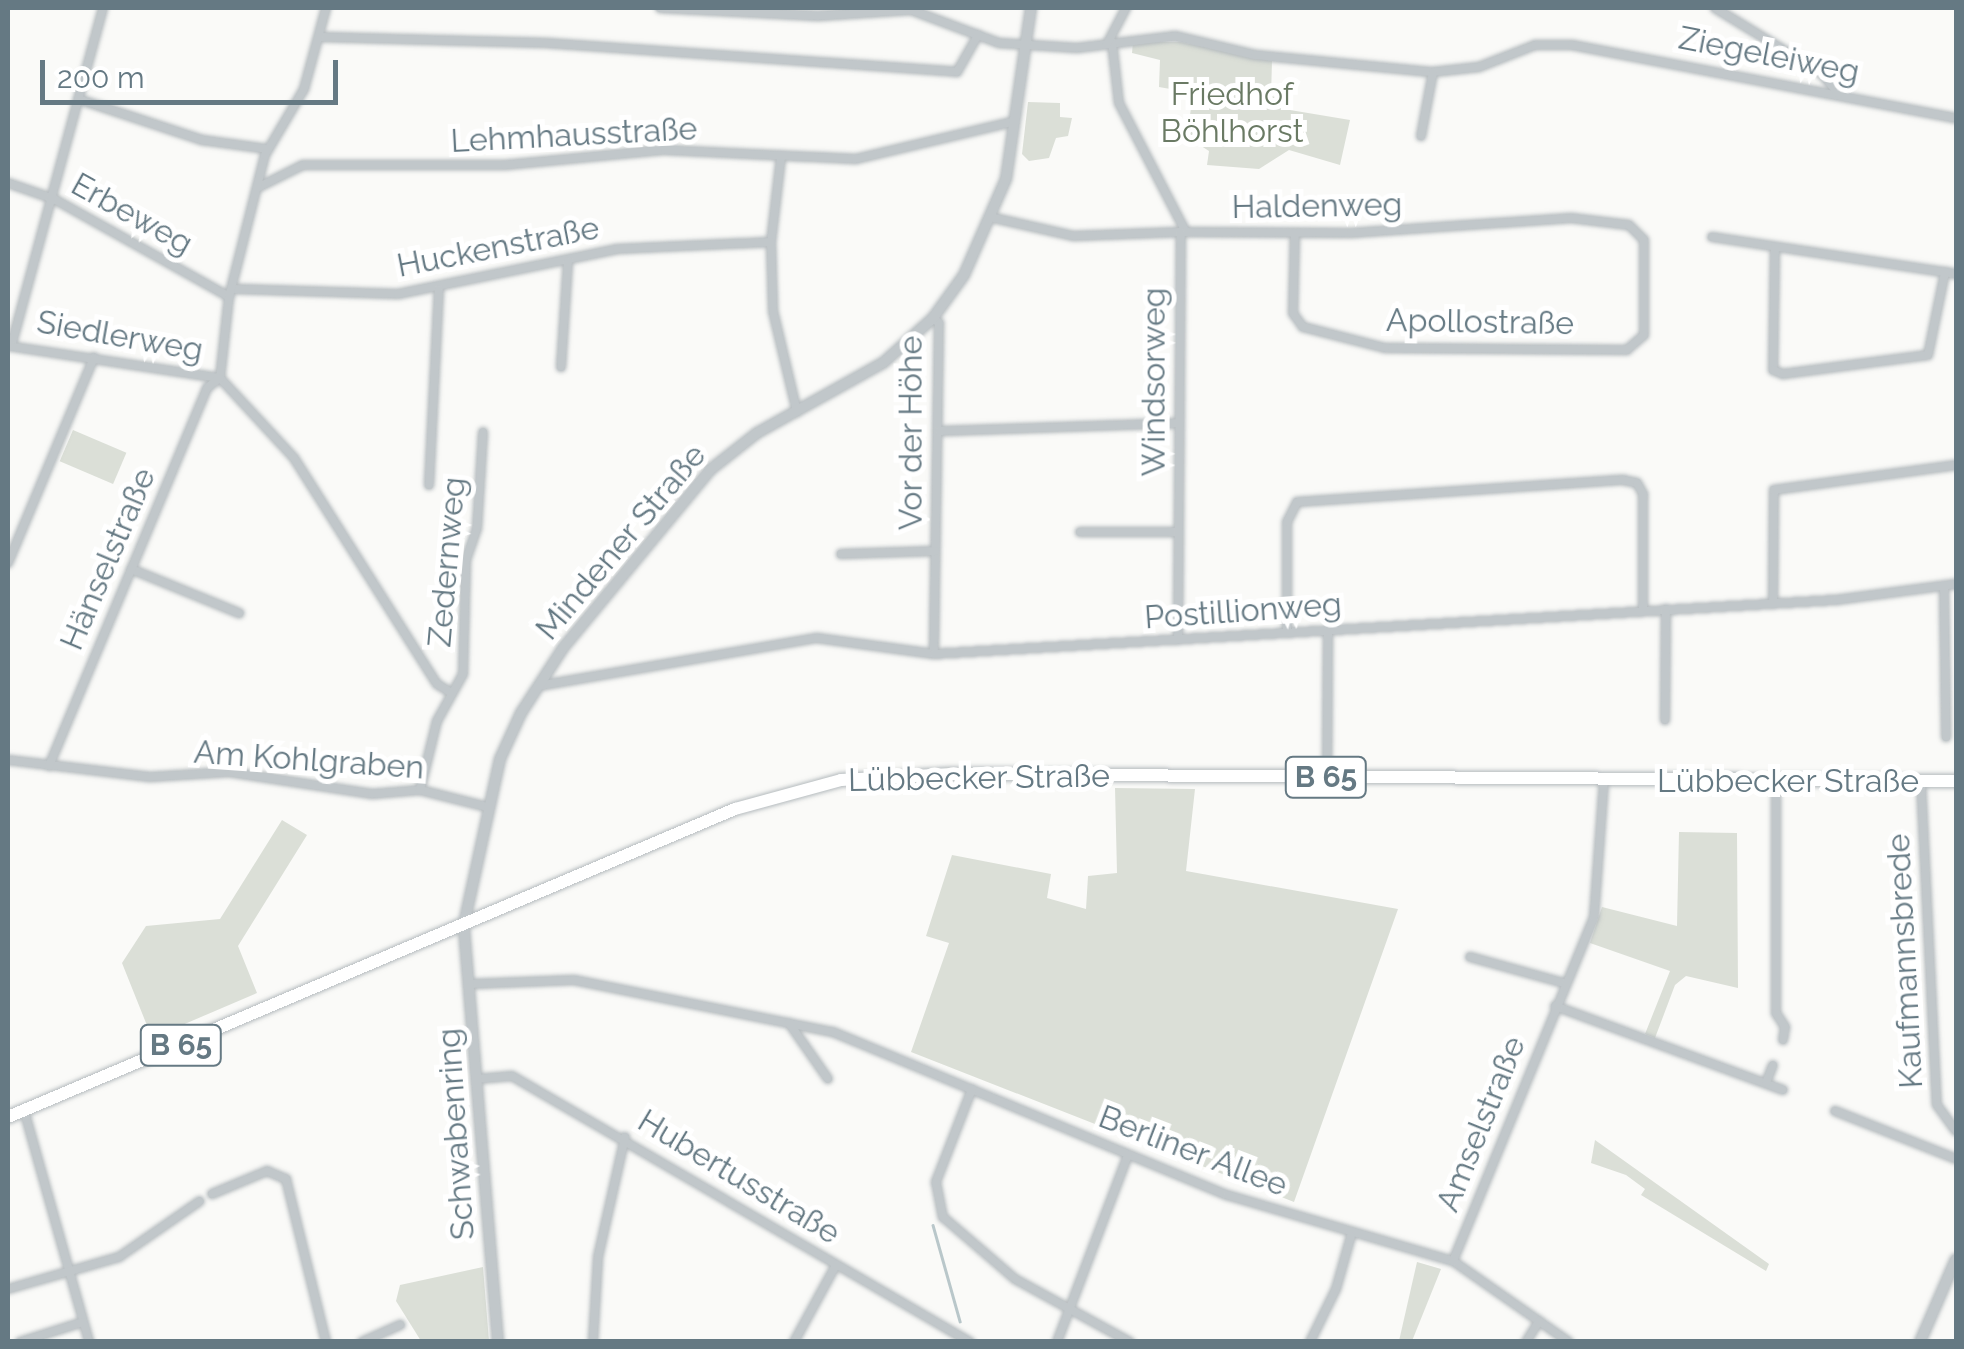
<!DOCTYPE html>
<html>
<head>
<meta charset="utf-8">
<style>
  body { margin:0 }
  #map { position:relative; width:1964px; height:1349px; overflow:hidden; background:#fafaf8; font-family:Raleway,sans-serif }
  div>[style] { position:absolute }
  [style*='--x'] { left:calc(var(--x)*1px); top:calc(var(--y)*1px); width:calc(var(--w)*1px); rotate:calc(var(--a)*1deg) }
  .green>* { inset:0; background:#dbdfd7; transform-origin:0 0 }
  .stream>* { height:2.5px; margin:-1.25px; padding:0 1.25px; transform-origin:1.25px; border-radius:1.25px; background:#b9c7ca }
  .roads { filter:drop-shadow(0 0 2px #b5bbbe) drop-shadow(0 0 2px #b5bbbe) }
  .minor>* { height:8px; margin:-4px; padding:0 4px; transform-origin:4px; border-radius:4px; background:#c1c7ca }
  .tertiary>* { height:10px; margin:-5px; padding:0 5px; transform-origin:5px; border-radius:5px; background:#c1c7ca }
  .primary>* { height:12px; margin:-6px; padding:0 6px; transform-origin:6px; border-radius:6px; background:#fff }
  span { translate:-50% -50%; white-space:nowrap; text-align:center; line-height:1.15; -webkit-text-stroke:10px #fff; paint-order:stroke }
  .shield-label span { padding:2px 8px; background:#fff; border:2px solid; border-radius:8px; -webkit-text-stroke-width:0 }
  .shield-label { font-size:30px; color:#657983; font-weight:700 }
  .street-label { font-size:32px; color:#657983 }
  .park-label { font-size:32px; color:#6a7a64 }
  .frame { position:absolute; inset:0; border:10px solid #657983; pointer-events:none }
  .scale { position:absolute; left:40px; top:60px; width:298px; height:45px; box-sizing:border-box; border:5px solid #657983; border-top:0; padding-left:12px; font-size:30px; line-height:35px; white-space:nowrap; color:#657983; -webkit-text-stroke:8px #fff; paint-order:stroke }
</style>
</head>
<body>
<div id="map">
  <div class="green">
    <i style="clip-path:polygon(1133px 42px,1180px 42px,1272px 61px,1271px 96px,1289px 100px,1290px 110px,1350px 120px,1340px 165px,1289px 150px,1259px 169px,1207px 165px,1209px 151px,1187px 137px,1193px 93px,1159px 87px,1160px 60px,1132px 53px)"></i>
    <i style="clip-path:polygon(1028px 102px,1060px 103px,1060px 117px,1072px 118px,1068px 136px,1056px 138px,1049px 158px,1029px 161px,1022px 154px)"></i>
    <i style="left:73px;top:430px;width:58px;height:34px;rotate:23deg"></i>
    <i style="clip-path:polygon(1115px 788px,1195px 789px,1186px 871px,1398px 909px,1294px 1202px,911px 1052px,949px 943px,926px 936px,952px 855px,1051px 874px,1047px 898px,1086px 909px,1088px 876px,1117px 873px)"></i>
    <i style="clip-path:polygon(282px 820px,307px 835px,238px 946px,257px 993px,152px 1038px,122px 963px,146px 926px,220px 919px)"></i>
    <i style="clip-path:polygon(1679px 832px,1737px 833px,1738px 988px,1686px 976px,1675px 985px,1655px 1038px,1645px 1034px,1670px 971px,1590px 943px,1602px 907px,1677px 926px)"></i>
    <i style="clip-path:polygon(1595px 1140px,1769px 1264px,1766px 1271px,1641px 1195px,1645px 1189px,1626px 1175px,1591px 1163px)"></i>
    <i style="clip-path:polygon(1417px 1262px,1441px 1269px,1412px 1341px,1399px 1341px)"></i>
    <i style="clip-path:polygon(483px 1267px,489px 1341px,421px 1341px,396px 1301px,400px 1285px)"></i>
  </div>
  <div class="stream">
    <i style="--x:933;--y:1225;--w:100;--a:74.3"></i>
  </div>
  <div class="roads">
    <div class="minor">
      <i style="--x:660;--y:8;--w:158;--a:2.9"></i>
      <i style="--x:818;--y:16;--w:93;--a:-3.7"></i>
      <i style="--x:911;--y:10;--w:94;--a:20.6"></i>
      <i style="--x:999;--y:43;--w:78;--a:3.7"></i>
      <i style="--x:1077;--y:48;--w:99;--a:-7"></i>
      <i style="--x:1175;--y:36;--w:82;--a:13.4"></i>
      <i style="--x:1255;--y:55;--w:179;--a:5.5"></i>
      <i style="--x:1433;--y:72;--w:46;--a:-6.2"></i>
      <i style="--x:1479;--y:67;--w:60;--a:-21.4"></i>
      <i style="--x:1535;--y:45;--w:37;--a:0"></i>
      <i style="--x:1572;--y:45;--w:391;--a:10.8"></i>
      <i style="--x:1715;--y:8;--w:123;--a:31.4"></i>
      <i style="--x:1820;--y:72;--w:29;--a:49"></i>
      <i style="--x:321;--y:37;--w:225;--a:1.5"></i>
      <i style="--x:546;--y:43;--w:412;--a:4"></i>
      <i style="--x:957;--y:72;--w:43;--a:-60.4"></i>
      <i style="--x:1112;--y:42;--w:61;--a:83.5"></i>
      <i style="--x:1119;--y:103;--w:145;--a:62.6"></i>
      <i style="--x:1107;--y:44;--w:41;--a:-62.2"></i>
      <i style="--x:78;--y:99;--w:131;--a:18.3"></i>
      <i style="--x:202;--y:140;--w:67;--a:7.8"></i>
      <i style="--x:1421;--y:136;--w:65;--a:-79.4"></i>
      <i style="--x:781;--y:157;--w:86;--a:96.7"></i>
      <i style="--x:771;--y:242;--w:69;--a:88.3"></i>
      <i style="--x:773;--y:311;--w:104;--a:76.6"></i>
      <i style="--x:8;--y:183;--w:49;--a:19.2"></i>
      <i style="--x:54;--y:199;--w:201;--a:29.2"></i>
      <i style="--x:257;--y:188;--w:51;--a:-26.6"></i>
      <i style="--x:303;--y:165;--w:202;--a:0"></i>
      <i style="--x:505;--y:165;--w:161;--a:-5.4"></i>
      <i style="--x:665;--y:150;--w:191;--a:2.7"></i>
      <i style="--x:856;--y:159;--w:163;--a:-13.4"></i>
      <i style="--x:994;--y:218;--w:82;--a:12.7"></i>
      <i style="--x:1074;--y:236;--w:107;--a:-2.1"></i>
      <i style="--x:1181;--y:232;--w:170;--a:0.3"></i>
      <i style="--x:1351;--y:233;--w:221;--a:-3.9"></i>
      <i style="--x:1571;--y:218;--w:58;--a:6.9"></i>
      <i style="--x:1629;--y:225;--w:21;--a:45"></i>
      <i style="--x:1644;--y:240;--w:95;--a:90"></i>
      <i style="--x:1644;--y:335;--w:23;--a:139"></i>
      <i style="--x:1627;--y:350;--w:242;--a:-179.5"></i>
      <i style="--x:1385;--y:348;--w:85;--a:-165.6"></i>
      <i style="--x:1303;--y:327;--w:17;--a:-126"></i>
      <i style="--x:1293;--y:313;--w:80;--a:-88.6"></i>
      <i style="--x:1712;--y:237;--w:247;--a:8.6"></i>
      <i style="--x:1775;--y:247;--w:123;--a:90.9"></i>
      <i style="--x:1773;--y:370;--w:11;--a:22"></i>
      <i style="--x:1783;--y:374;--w:146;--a:-7.5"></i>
      <i style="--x:1928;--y:355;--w:85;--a:-78.4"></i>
      <i style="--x:235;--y:289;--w:163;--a:1.8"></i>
      <i style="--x:398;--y:294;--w:224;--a:-11.6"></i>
      <i style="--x:617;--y:249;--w:154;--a:-2.6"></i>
      <i style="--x:933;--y:318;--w:8;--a:40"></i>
      <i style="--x:939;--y:323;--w:331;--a:90.9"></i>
      <i style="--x:12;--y:343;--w:347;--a:-74.8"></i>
      <i style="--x:8;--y:346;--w:213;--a:8.6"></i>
      <i style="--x:561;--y:367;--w:106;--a:-86.2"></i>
      <i style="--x:220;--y:378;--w:109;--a:47.2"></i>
      <i style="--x:294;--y:458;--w:267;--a:57.7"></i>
      <i style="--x:437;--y:684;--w:15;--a:32"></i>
      <i style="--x:220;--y:378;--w:81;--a:-83.7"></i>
      <i style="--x:229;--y:297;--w:146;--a:-75.8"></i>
      <i style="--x:265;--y:155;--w:77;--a:-59.4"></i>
      <i style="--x:304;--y:89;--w:84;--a:-74.8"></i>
      <i style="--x:939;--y:431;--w:240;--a:-1.9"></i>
      <i style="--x:429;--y:485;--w:196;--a:-87.1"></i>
      <i style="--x:1080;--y:532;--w:98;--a:0"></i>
      <i style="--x:841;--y:554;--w:94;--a:-1.8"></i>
      <i style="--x:8;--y:563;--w:223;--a:-67.3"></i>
      <i style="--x:131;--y:569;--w:117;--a:22.2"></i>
      <i style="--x:1944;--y:586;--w:151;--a:89.2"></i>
      <i style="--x:1773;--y:603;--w:113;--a:-89.5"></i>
      <i style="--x:1774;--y:490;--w:184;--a:-7.8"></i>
      <i style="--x:1287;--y:632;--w:110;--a:-90"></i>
      <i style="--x:1287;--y:522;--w:22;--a:-63"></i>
      <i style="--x:1297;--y:502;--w:327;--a:-3.9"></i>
      <i style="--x:1623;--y:480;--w:14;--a:12"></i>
      <i style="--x:1637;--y:483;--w:13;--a:61"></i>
      <i style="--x:1643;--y:494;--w:116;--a:90"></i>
      <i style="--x:1178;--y:640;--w:408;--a:-89.6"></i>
      <i style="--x:538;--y:686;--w:283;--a:-9.8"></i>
      <i style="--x:817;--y:638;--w:118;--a:7.8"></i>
      <i style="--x:934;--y:654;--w:904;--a:-3.43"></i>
      <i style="--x:1836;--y:600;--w:121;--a:-7.6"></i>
      <i style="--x:1665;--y:720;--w:111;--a:-89.5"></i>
      <i style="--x:8;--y:760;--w:143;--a:6.8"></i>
      <i style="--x:150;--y:777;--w:79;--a:-3.6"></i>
      <i style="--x:229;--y:772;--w:145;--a:8.7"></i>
      <i style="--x:372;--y:794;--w:48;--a:-4.8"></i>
      <i style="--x:420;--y:790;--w:69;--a:14.2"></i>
      <i style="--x:49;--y:766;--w:410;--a:-67.3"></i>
      <i style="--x:207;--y:388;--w:16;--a:-38"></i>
      <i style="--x:1327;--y:777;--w:147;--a:-89.6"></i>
      <i style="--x:1776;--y:781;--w:232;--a:90"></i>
      <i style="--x:1776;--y:1013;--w:17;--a:57"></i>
      <i style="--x:1785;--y:1027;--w:13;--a:99"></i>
      <i style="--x:1921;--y:782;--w:323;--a:87.2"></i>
      <i style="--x:1937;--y:1105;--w:32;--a:54"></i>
      <i style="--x:420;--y:790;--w:71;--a:-76.2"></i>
      <i style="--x:437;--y:721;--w:54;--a:-61"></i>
      <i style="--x:463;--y:674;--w:114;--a:-88.5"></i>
      <i style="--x:466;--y:560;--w:34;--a:-71"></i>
      <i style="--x:477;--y:528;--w:96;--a:-86.4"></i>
      <i style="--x:1470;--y:957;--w:98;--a:15.5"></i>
      <i style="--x:471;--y:984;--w:103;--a:-2.2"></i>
      <i style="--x:574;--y:980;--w:264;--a:11.4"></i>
      <i style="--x:833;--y:1032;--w:426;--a:22.5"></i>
      <i style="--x:1227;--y:1195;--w:235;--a:16.3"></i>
      <i style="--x:1453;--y:1261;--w:141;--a:34.9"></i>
      <i style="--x:1555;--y:1006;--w:243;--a:20.2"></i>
      <i style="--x:789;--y:1023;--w:68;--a:55.1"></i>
      <i style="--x:477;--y:1079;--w:35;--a:-5"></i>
      <i style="--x:512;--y:1076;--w:530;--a:30.15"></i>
      <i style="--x:1766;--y:1083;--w:19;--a:-69"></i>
      <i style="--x:972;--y:1089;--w:100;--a:111.2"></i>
      <i style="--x:936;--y:1182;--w:36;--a:79"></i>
      <i style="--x:943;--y:1217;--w:95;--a:40.7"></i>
      <i style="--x:1015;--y:1279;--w:131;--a:28.7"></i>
      <i style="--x:24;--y:1110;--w:241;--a:74.3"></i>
      <i style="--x:1835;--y:1111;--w:130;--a:21.6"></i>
      <i style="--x:212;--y:1194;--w:60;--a:-22.7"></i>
      <i style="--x:267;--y:1171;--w:21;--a:23"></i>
      <i style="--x:286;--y:1179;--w:168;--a:76.2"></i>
      <i style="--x:1453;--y:1261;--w:372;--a:-67.7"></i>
      <i style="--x:1594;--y:917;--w:137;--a:-85.8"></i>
      <i style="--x:8;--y:1289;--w:116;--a:-16.1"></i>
      <i style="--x:119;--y:1257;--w:98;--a:-34.7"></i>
      <i style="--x:20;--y:1342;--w:66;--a:-17.6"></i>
      <i style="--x:362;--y:1342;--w:42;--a:-24.1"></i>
      <i style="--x:593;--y:1342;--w:85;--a:-86.6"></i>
      <i style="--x:598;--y:1257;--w:123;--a:-77.3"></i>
      <i style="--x:794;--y:1342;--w:88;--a:-61.4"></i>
      <i style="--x:1057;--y:1342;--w:200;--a:-69.2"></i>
      <i style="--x:1310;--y:1342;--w:59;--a:-63.9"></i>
      <i style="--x:1336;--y:1289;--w:55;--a:-74.2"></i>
      <i style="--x:1526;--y:1342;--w:25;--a:-58"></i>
    </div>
    <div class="tertiary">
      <i style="--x:498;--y:1342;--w:419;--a:-94.7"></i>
      <i style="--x:464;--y:924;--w:169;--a:-77.7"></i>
      <i style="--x:500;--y:759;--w:51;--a:-65.5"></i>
      <i style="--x:521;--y:713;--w:77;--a:-57.1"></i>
      <i style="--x:563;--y:648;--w:231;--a:-50.4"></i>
      <i style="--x:710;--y:470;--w:60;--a:-38.2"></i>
      <i style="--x:757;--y:433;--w:144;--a:-29.1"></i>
      <i style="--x:883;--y:363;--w:67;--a:-42"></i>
      <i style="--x:933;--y:318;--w:53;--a:-54.2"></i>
      <i style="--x:964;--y:275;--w:105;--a:-66.4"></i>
      <i style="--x:1006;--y:179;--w:173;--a:-81.7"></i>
      <i style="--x:1920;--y:1342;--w:90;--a:-66.6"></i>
    </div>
    <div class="primary">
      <i style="--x:8;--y:1117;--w:790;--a:-22.96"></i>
      <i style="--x:735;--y:809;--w:110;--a:-15.3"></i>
      <i style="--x:841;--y:780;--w:111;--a:-3.1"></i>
      <i style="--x:952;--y:774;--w:1004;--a:0.4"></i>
    </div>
  </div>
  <div class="shield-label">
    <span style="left:1326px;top:777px">B 65</span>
    <span style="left:181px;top:1045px">B 65</span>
  </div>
  <div class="street-label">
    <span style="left:1769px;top:55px;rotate:11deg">Ziegeleiweg</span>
    <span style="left:574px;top:135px;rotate:-3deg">Lehmhausstraße</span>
    <span style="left:1317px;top:206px;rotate:-1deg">Haldenweg</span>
    <span style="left:132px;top:214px;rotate:29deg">Erbeweg</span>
    <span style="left:498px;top:247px;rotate:-11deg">Huckenstraße</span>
    <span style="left:1480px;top:322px;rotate:1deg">Apollostraße</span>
    <span style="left:120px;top:336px;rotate:10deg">Siedlerweg</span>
    <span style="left:1154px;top:382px;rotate:-90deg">Windsorweg</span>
    <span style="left:911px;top:433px;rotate:-90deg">Vor der Höhe</span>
    <span style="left:621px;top:542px;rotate:-50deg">Mindener Straße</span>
    <span style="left:108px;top:559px;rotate:-67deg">Hänselstraße</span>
    <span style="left:447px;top:562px;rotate:-85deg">Zedernweg</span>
    <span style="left:1243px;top:611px;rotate:-4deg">Postillionweg</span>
    <span style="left:309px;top:760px;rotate:4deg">Am Kohlgraben</span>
    <span style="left:979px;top:778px;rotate:-1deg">Lübbecker Straße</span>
    <span style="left:1788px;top:781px">Lübbecker Straße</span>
    <span style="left:1905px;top:961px;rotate:-93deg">Kaufmannsbrede</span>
    <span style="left:1481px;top:1124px;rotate:-68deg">Amselstraße</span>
    <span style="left:456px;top:1134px;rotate:-94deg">Schwabenring</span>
    <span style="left:1193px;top:1151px;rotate:21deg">Berliner Allee</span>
    <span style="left:739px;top:1177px;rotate:31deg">Hubertusstraße</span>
  </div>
  <div class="park-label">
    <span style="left:1232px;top:113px">Friedhof<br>Böhlhorst</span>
  </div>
  <div class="frame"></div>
  <div class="scale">200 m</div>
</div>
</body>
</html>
